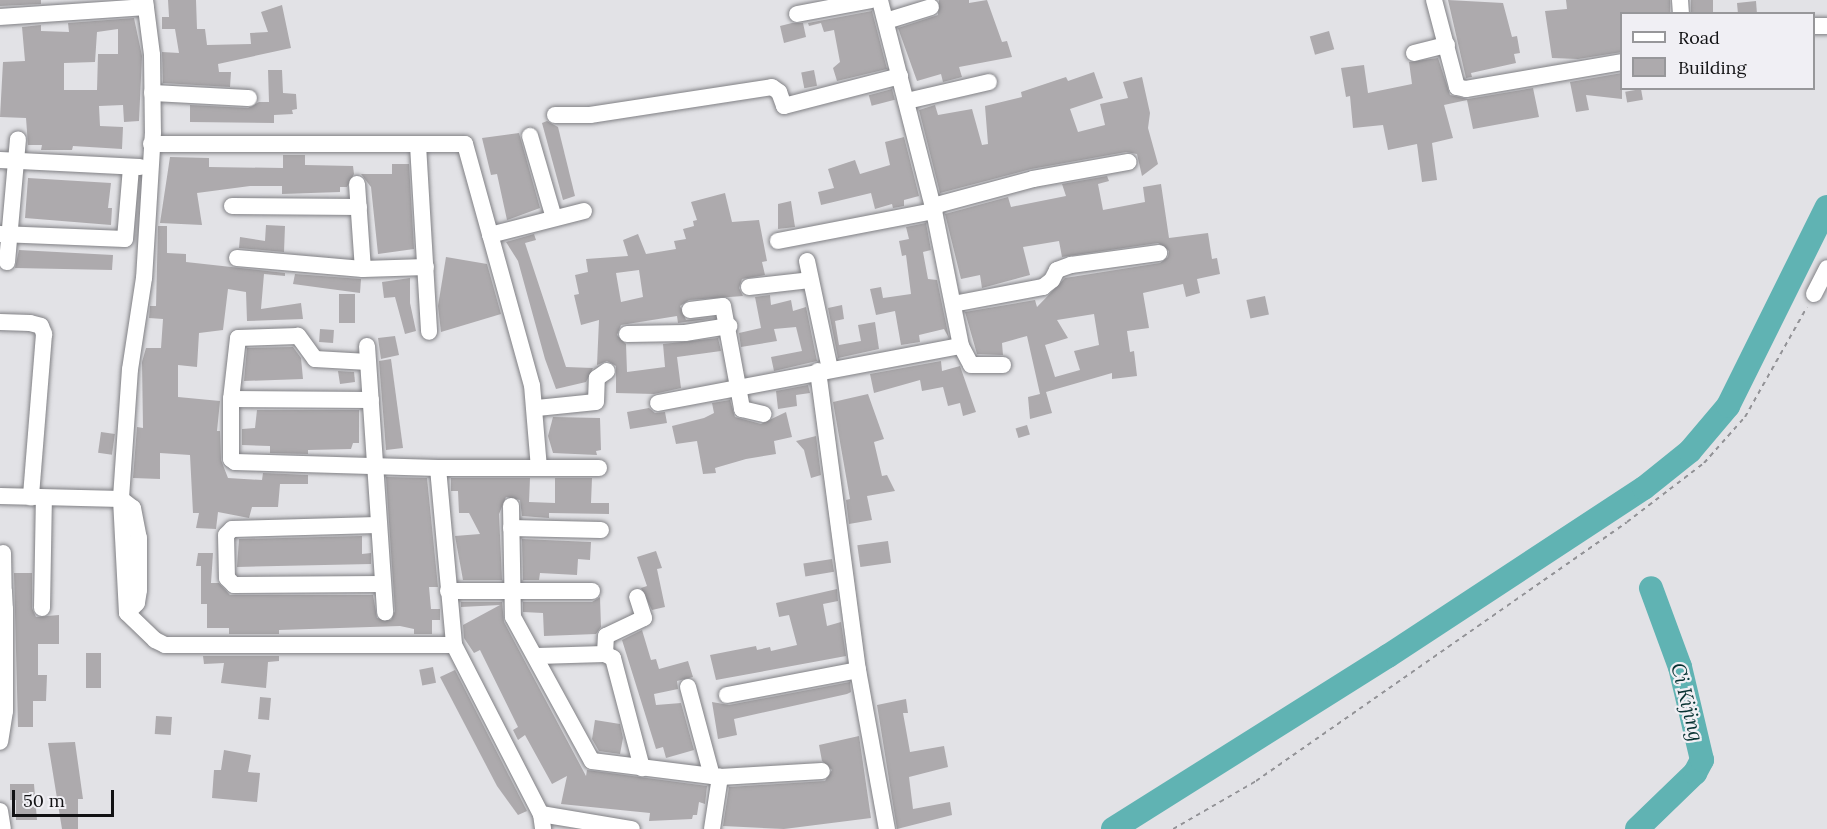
<!DOCTYPE html>
<html>
<head>
<meta charset="utf-8">
<style>
  body { margin:0 }
  #map { position:relative; width:1827px; height:829px; overflow:hidden; background:#e2e2e6; font-family:Lora,serif }
  div>[style] { position:absolute }
  [style*='--x'] { left:calc(var(--x)*1px); top:calc(var(--y)*1px); width:calc(var(--w)*1px); rotate:calc(var(--a)*1deg) }
  .river>* { height:24px; margin:-12px; padding:0 12px; transform-origin:12px; border-radius:12px; background:#60b3b3 }
  .building>* { inset:0; background:#adaaad; transform-origin:0 0 }
  .path>* { height:2px; margin-top:-1px; transform-origin:0; background:repeating-linear-gradient(90deg,#929296 0 4.5px,transparent 0 9px) }
  .roads { filter:drop-shadow(0 0 2px #808084) drop-shadow(0 0 2px #808084) }
  .minor>* { height:16px; margin:-8px; padding:0 8px; transform-origin:8px; border-radius:8px; background:#fff }
  span { translate:-50% -50%; white-space:nowrap; text-align:center; line-height:1.15; -webkit-text-stroke:4.5px #f0eff4; paint-order:stroke }
  .water-label { font-size:20px; color:#063131; font-style:italic }
  .legend { position:absolute; left:1620px; top:12px; width:195px; height:78px; box-sizing:border-box; background:#f0eff4; border:2px solid #97979a; margin:0; padding:8px 10px; list-style:none; font-size:18px; color:#121214 }
  .legend li { display:flex; align-items:center; gap:12px; height:30px }
  .legend b { width:30px; border:2px solid #97979a }
  .scale { position:absolute; left:12px; top:790px; width:102px; height:27px; box-sizing:border-box; border:3px solid #121214; border-top:0; padding-left:8px; font-size:18px; line-height:21px; white-space:nowrap; color:#121214; -webkit-text-stroke:4px #f0eff4; paint-order:stroke }
</style>
</head>
<body>
<div id="map">
  <div class="river">
    <i style="--x:1113;--y:829;--w:325;--a:-32.2"></i>
    <i style="--x:1388;--y:656;--w:306;--a:-33.3"></i>
    <i style="--x:1644;--y:488;--w:59;--a:-38.8"></i>
    <i style="--x:1690;--y:451;--w:59;--a:-49.8"></i>
    <i style="--x:1728;--y:406;--w:222;--a:-63.6"></i>
    <i style="--x:1637;--y:829;--w:81;--a:-44"></i>
    <i style="--x:1695;--y:773;--w:15;--a:-62"></i>
    <i style="--x:1702;--y:760;--w:96;--a:-103.3"></i>
    <i style="--x:1680;--y:667;--w:84;--a:-110.2"></i>
  </div>
  <div class="building">
    <i style="clip-path:polygon(0 0,41px 0,41px 4px,0 6px)"></i>
    <i style="clip-path:polygon(168px 0,196px 0,197px 29px,205px 29px,207px 45px,251px 44px,250px 33px,268px 32px,261px 12px,282px 5px,291px 48px,218px 64px,219px 72px,231px 72px,230px 87px,163px 83px,162px 52px,179px 53px,175px 29px,162px 29px,162px 17px,169px 17px)"></i>
    <i style="clip-path:polygon(939px 0,969px 0,969px 3px,987px 0,1002px 42px,1007px 41px,1012px 57px,959px 67px,962px 77px,943px 82px,941px 74px,917px 81px,898px 28px,938px 15px)"></i>
    <i style="clip-path:polygon(1448px 0,1503px 3px,1512px 37px,1517px 36px,1520px 53px,1514px 54px,1516px 63px,1471px 73px,1472px 77px,1466px 78px)"></i>
    <i style="clip-path:polygon(1566px 0,1670px 0,1670px 14px,1622px 14px,1622px 52px,1578px 59px,1552px 58px,1545px 11px,1567px 9px)"></i>
    <i style="left:1691px;top:0;width:22px;height:14px"></i>
    <i style="clip-path:polygon(1756px 1px,1757px 14px,1738px 14px,1737px 3px)"></i>
    <i style="clip-path:polygon(872px 11px,887px 69px,837px 81px,833px 68px,840px 62px,834px 30px,824px 32px,821px 23px,809px 26px,808px 23px)"></i>
    <i style="clip-path:polygon(evenodd,134px 18px,142px 56px,139px 121px,124px 122px,123px 105px,99px 106px,100px 126px,123px 127px,122px 149px,73px 146px,72px 150px,41px 150px,42px 145px,28px 145px,26px 118px,0 117px,3px 62px,25px 61px,22px 27px,41px 25px,41px 31px,69px 32px,68px 23px,134px 18px,118px 29px,118px 54px,98px 54px,97px 90px,64px 90px,64px 63px,95px 62px,97px 32px,118px 29px)"></i>
    <i style="clip-path:polygon(792px 23px,803px 23px,806px 37px,784px 43px,780px 26px)"></i>
    <i style="left:1329px;top:31px;width:19px;height:20px;rotate:74deg"></i>
    <i style="clip-path:polygon(1438px 58px,1450px 95px,1468px 99px,1533px 88px,1539px 117px,1473px 129px,1467px 100px,1444px 105px,1453px 138px,1432px 143px,1437px 180px,1422px 182px,1417px 144px,1388px 150px,1383px 125px,1353px 128px,1350px 96px,1346px 97px,1341px 68px,1364px 65px,1368px 93px,1412px 84px,1409px 62px)"></i>
    <i style="clip-path:polygon(268px 70px,282px 70px,283px 93px,296px 94px,297px 109px,292px 110px,293px 114px,274px 115px,274px 123px,190px 122px,190px 105px,248px 108px,259px 102px,269px 102px)"></i>
    <i style="left:814px;top:70px;width:16px;height:13px;rotate:79deg"></i>
    <i style="clip-path:polygon(1094px 72px,1103px 98px,1070px 109px,1078px 132px,1105px 125px,1100px 104px,1128px 98px,1123px 82px,1142px 77px,1150px 113px,1148px 128px,1158px 164px,1142px 176px,1137px 154px,1126px 152px,1031px 169px,940px 193px,919px 110px,935px 105px,938px 115px,972px 109px,982px 145px,988px 144px,985px 106px,1022px 97px,1021px 92px,1066px 77px,1068px 81px)"></i>
    <i style="clip-path:polygon(1622px 73px,1622px 99px,1586px 95px,1589px 110px,1576px 112px,1570px 82px)"></i>
    <i style="left:892px;top:89px;width:11px;height:24px;rotate:75deg"></i>
    <i style="left:1641px;top:89px;width:11px;height:16px;rotate:80deg"></i>
    <i style="clip-path:polygon(547px 121px,558px 127px,575px 196px,563px 200px,542px 123px)"></i>
    <i style="clip-path:polygon(519px 133px,540px 208px,507px 220px,497px 174px,491px 175px,482px 138px)"></i>
    <i style="clip-path:polygon(904px 137px,919px 196px,904px 200px,904px 206px,893px 208px,892px 204px,875px 209px,871px 193px,821px 205px,818px 192px,834px 188px,828px 169px,855px 160px,860px 174px,890px 165px,885px 142px)"></i>
    <i style="clip-path:polygon(283px 155px,305px 155px,305px 165px,353px 166px,354px 174px,347px 187px,340px 187px,340px 192px,282px 194px,282px 186px,250px 186px,197px 193px,202px 225px,160px 223px,170px 157px,209px 158px,209px 167px,283px 168px)"></i>
    <i style="clip-path:polygon(392px 164px,409px 164px,414px 249px,378px 254px,371px 187px,361px 174px,392px 174px)"></i>
    <i style="clip-path:polygon(evenodd,1107px 176px,1109px 181px,1098px 184px,1103px 210px,1145px 202px,1143px 187px,1161px 184px,1169px 238px,1208px 233px,1212px 259px,1217px 258px,1220px 274px,1197px 279px,1200px 293px,1186px 297px,1183px 284px,1143px 293px,1149px 328px,1127px 331px,1130px 352px,1134px 351px,1137px 376px,1112px 379px,1112px 373px,1046px 392px,1052px 413px,1030px 419px,1028px 397px,1040px 394px,1027px 336px,1002px 343px,1003px 355px,977px 354px,965px 312px,1035px 300px,1037px 307px,1065px 278px,1160px 263px,1168px 257px,1169px 251px,1158px 243px,1062px 257px,1059px 241px,1023px 247px,1030px 275px,982px 288px,980px 275px,961px 279px,945px 214px,1008px 197px,1011px 207px,1066px 196px,1062px 184px,1107px 176px,1094px 314px,1099px 345px,1074px 351px,1080px 370px,1055px 377px,1045px 345px,1068px 338px,1057px 320px,1094px 314px)"></i>
    <i style="clip-path:polygon(28px 178px,111px 183px,108px 208px,112px 208px,111px 225px,25px 218px)"></i>
    <i style="clip-path:polygon(evenodd,725px 193px,732px 222px,759px 220px,767px 261px,762px 262px,765px 275px,742px 279px,739px 288px,743px 296px,689px 300px,680px 306px,686px 320px,714px 318px,678px 323px,677px 316px,621px 325px,617px 335px,626px 344px,627px 372px,665px 367px,663px 344px,718px 338px,721px 351px,677px 357px,681px 388px,654px 394px,616px 393px,616px 366px,607px 361px,597px 365px,599px 320px,581px 325px,574px 295px,579px 294px,575px 275px,588px 272px,586px 259px,628px 256px,623px 240px,638px 234px,646px 254px,676px 249px,674px 241px,686px 239px,683px 229px,694px 226px,693px 221px,697px 220px,691px 202px,725px 193px,639px 270px,643px 297px,621px 302px,616px 273px,639px 270px)"></i>
    <i style="clip-path:polygon(791px 201px,795px 227px,778px 229px,778px 204px)"></i>
    <i style="clip-path:polygon(926px 223px,931px 250px,923px 252px,928px 279px,937px 280px,949px 338px,944px 329px,919px 335px,920px 342px,901px 345px,895px 311px,876px 315px,870px 289px,881px 287px,883px 298px,911px 294px,906px 255px,902px 256px,899px 241px,909px 239px,906px 227px)"></i>
    <i style="clip-path:polygon(266px 225px,285px 226px,284px 252px,239px 248px,240px 237px,265px 241px)"></i>
    <i style="clip-path:polygon(158px 226px,167px 226px,167px 253px,186px 254px,186px 262px,285px 273px,285px 276px,264px 274px,261px 309px,301px 303px,303px 319px,247px 321px,246px 292px,228px 289px,223px 330px,199px 333px,197px 367px,178px 365px,178px 397px,220px 401px,217px 431px,220px 431px,221px 460px,228px 478px,262px 480px,263px 473px,308px 475px,308px 484px,280px 484px,278px 507px,252px 507px,249px 518px,218px 512px,216px 529px,196px 528px,199px 513px,193px 513px,190px 455px,160px 453px,160px 479px,133px 478px,137px 427px,143px 428px,142px 362px,146px 348px,161px 348px,163px 319px,149px 318px,150px 306px,156px 306px)"></i>
    <i style="clip-path:polygon(534px 234px,536px 240px,525px 243px,566px 367px,593px 368px,586px 382px,556px 389px,545px 359px,518px 261px,506px 242px)"></i>
    <i style="clip-path:polygon(19px 250px,113px 255px,112px 270px,15px 268px)"></i>
    <i style="clip-path:polygon(446px 257px,487px 264px,501px 314px,441px 332px,438px 306px)"></i>
    <i style="clip-path:polygon(295px 274px,361px 279px,360px 293px,293px 284px)"></i>
    <i style="clip-path:polygon(410px 278px,410px 303px,416px 331px,405px 334px,395px 297px,384px 298px,382px 282px)"></i>
    <i style="left:355px;top:294px;width:29px;height:16px;rotate:90deg"></i>
    <i style="clip-path:polygon(770px 295px,771px 305px,791px 300px,793px 311px,806px 307px,817px 361px,774px 371px,771px 357px,802px 351px,796px 327px,774px 329px,777px 341px,741px 347px,739px 333px,761px 328px,755px 297px)"></i>
    <i style="left:1265px;top:296px;width:19px;height:19px;rotate:78deg"></i>
    <i style="clip-path:polygon(842px 305px,844px 319px,835px 321px,839px 345px,861px 341px,858px 325px,875px 322px,879px 349px,838px 358px,828px 308px)"></i>
    <i style="left:320px;top:329px;width:14px;height:13px;rotate:4deg"></i>
    <i style="clip-path:polygon(395px 336px,399px 355px,381px 359px,378px 338px)"></i>
    <i style="clip-path:polygon(293px 347px,301px 358px,303px 379px,244px 381px,247px 348px)"></i>
    <i style="clip-path:polygon(391px 359px,403px 448px,386px 450px,379px 361px)"></i>
    <i style="clip-path:polygon(941px 361px,942px 371px,960px 366px,976px 412px,963px 416px,960px 403px,948px 406px,943px 387px,922px 391px,920px 380px,874px 393px,870px 374px)"></i>
    <i style="clip-path:polygon(338px 371px,354px 372px,355px 382px,340px 384px)"></i>
    <i style="clip-path:polygon(808px 385px,810px 393px,796px 395px,797px 406px,778px 409px,776px 391px)"></i>
    <i style="clip-path:polygon(868px 394px,884px 439px,874px 442px,882px 476px,887px 475px,895px 491px,867px 496px,872px 520px,849px 524px,846px 500px,850px 499px,833px 402px)"></i>
    <i style="clip-path:polygon(730px 400px,735px 417px,761px 424px,786px 412px,792px 437px,774px 441px,776px 454px,746px 459px,715px 468px,716px 473px,703px 474px,697px 441px,676px 444px,672px 426px,704px 418px,714px 413px,712px 403px)"></i>
    <i style="clip-path:polygon(649px 408px,655px 413px,665px 412px,667px 423px,630px 429px,627px 412px)"></i>
    <i style="clip-path:polygon(257px 410px,359px 410px,359px 443px,353px 443px,351px 449px,308px 450px,308px 454px,270px 453px,270px 446px,242px 445px,242px 429px,255px 428px)"></i>
    <i style="clip-path:polygon(553px 417px,600px 418px,601px 450px,596px 451px,597px 455px,553px 453px,548px 436px)"></i>
    <i style="left:1027px;top:425px;width:10px;height:12px;rotate:73deg"></i>
    <i style="left:101px;top:432px;width:14px;height:21px;rotate:8deg"></i>
    <i style="clip-path:polygon(816px 436px,821px 475px,811px 478px,804px 450px,796px 441px)"></i>
    <i style="clip-path:polygon(386px 477px,427px 478px,438px 587px,429px 587px,431px 609px,440px 609px,440px 620px,432px 620px,432px 634px,414px 634px,414px 629px,400px 626px,279px 630px,279px 634px,229px 634px,229px 628px,207px 628px,207px 604px,201px 604px,201px 566px,196px 566px,198px 553px,213px 553px,211px 583px,219px 583px,230px 595px,373px 595px,377px 618px,391px 620px,395px 611px)"></i>
    <i style="clip-path:polygon(451px 478px,530px 478px,529px 502px,555px 503px,555px 478px,592px 478px,591px 503px,609px 503px,609px 514px,549px 513px,549px 518px,522px 516px,520px 500px,506px 497px,499px 514px,502px 580px,463px 580px,455px 536px,480px 534px,469px 513px,459px 513px,458px 491px,451px 491px)"></i>
    <i style="clip-path:polygon(362px 536px,362px 554px,371px 553px,371px 564px,237px 567px,239px 539px)"></i>
    <i style="clip-path:polygon(522px 539px,591px 542px,590px 560px,578px 559px,577px 575px,540px 573px,539px 580px,523px 580px)"></i>
    <i style="left:888px;top:541px;width:22px;height:31px;rotate:82deg"></i>
    <i style="clip-path:polygon(656px 551px,662px 568px,657px 569px,665px 607px,652px 610px,641px 588px,647px 586px,637px 557px)"></i>
    <i style="left:832px;top:559px;width:13px;height:29px;rotate:81deg"></i>
    <i style="clip-path:polygon(14px 573px,32px 573px,32px 608px,36px 617px,59px 615px,59px 644px,38px 644px,38px 675px,47px 675px,46px 701px,33px 701px,33px 727px,18px 727px)"></i>
    <i style="clip-path:polygon(837px 589px,838px 601px,823px 604px,827px 626px,841px 622px,846px 656px,716px 680px,710px 655px,756px 646px,757px 650px,770px 647px,771px 651px,797px 645px,789px 615px,779px 617px,776px 603px)"></i>
    <i style="clip-path:polygon(600px 597px,601px 627px,596px 634px,544px 636px,543px 613px,523px 612px,523px 602px,592px 602px)"></i>
    <i style="clip-path:polygon(461px 602px,502px 602px,504px 622px,586px 776px,587px 770px,707px 786px,705px 804px,699px 802px,697px 815px,693px 815px,692px 819px,649px 821px,650px 813px,561px 804px,567px 776px,552px 784px,525px 735px,518px 740px,513px 730px,518px 727px,480px 650px,474px 653px,464px 638px,463px 625px,500px 605px,461px 607px)"></i>
    <i style="clip-path:polygon(642px 630px,651px 660px,656px 659px,659px 669px,688px 661px,693px 677px,677px 681px,678px 689px,654px 694px,656px 705px,681px 703px,694px 750px,666px 758px,663px 747px,656px 749px,622px 640px)"></i>
    <i style="left:86px;top:653px;width:15px;height:35px"></i>
    <i style="clip-path:polygon(203px 656px,279px 656px,279px 661px,268px 662px,266px 688px,221px 683px,224px 663px,204px 664px)"></i>
    <i style="left:433px;top:667px;width:16px;height:14px;rotate:79deg"></i>
    <i style="clip-path:polygon(455px 670px,527px 811px,518px 815px,497px 786px,440px 677px)"></i>
    <i style="clip-path:polygon(850px 682px,851px 692px,847px 694px,734px 719px,737px 735px,718px 739px,712px 702px,729px 705px)"></i>
    <i style="left:260px;top:697px;width:11px;height:22px;rotate:5deg"></i>
    <i style="clip-path:polygon(906px 699px,908px 713px,903px 713px,910px 752px,944px 746px,948px 767px,909px 777px,913px 809px,950px 802px,952px 815px,897px 829px,877px 705px)"></i>
    <i style="left:156px;top:716px;width:16px;height:18px;rotate:4deg"></i>
    <i style="clip-path:polygon(595px 720px,620px 724px,623px 738px,620px 754px,599px 751px,592px 739px)"></i>
    <i style="clip-path:polygon(859px 736px,871px 818px,784px 829px,723px 826px,729px 787px,825px 781px,832px 770px,822px 761px,819px 745px)"></i>
    <i style="clip-path:polygon(75px 742px,83px 799px,78px 799px,78px 829px,62px 829px,48px 743px)"></i>
    <i style="clip-path:polygon(224px 750px,251px 755px,248px 772px,260px 773px,257px 802px,212px 798px,214px 770px,221px 770px)"></i>
    <i style="clip-path:polygon(10px 784px,34px 784px,37px 820px,16px 820px,16px 800px,10px 800px)"></i>
  </div>
  <div class="path">
    <i style="--x:1173;--y:829;--w:96;--a:-30"></i>
    <i style="--x:1256;--y:781;--w:452;--a:-34.9"></i>
    <i style="--x:1627;--y:522;--w:97;--a:-37.5"></i>
    <i style="--x:1704;--y:463;--w:62;--a:-48.3"></i>
    <i style="--x:1745;--y:417;--w:126;--a:-60.6"></i>
  </div>
  <div class="roads">
    <div class="minor">
      <i style="--x:145;--y:0;--w:55;--a:82.7"></i>
      <i style="--x:152;--y:55;--w:77;--a:89.3"></i>
      <i style="--x:153;--y:132;--w:146;--a:93.5"></i>
      <i style="--x:144;--y:278;--w:92;--a:98.7"></i>
      <i style="--x:130;--y:369;--w:130;--a:94"></i>
      <i style="--x:121;--y:499;--w:114;--a:87"></i>
      <i style="--x:127;--y:613;--w:39;--a:44"></i>
      <i style="--x:155;--y:640;--w:11;--a:27"></i>
      <i style="--x:165;--y:645;--w:289;--a:0"></i>
      <i style="--x:1434;--y:0;--w:90;--a:75.2"></i>
      <i style="--x:1457;--y:87;--w:9;--a:13"></i>
      <i style="--x:1466;--y:89;--w:158;--a:-9.8"></i>
      <i style="--x:1680;--y:0;--w:14;--a:86"></i>
      <i style="--x:797;--y:14;--w:75;--a:-10.7"></i>
      <i style="--x:0;--y:17;--w:146;--a:-3.9"></i>
      <i style="--x:886;--y:21;--w:47;--a:-17.3"></i>
      <i style="--x:1814;--y:26;--w:13;--a:0"></i>
      <i style="--x:1414;--y:53;--w:34;--a:-14"></i>
      <i style="--x:152;--y:93;--w:97;--a:3"></i>
      <i style="--x:907;--y:101;--w:84;--a:-13"></i>
      <i style="--x:555;--y:115;--w:35;--a:0"></i>
      <i style="--x:590;--y:115;--w:184;--a:-8.7"></i>
      <i style="--x:772;--y:87;--w:9;--a:36"></i>
      <i style="--x:779;--y:92;--w:15;--a:70"></i>
      <i style="--x:784;--y:106;--w:120;--a:-14.5"></i>
      <i style="--x:530;--y:136;--w:85;--a:73.7"></i>
      <i style="--x:151;--y:144;--w:314;--a:0"></i>
      <i style="--x:465;--y:144;--w:250;--a:74.5"></i>
      <i style="--x:532;--y:385;--w:83;--a:85.2"></i>
      <i style="--x:418;--y:145;--w:187;--a:86.6"></i>
      <i style="--x:0;--y:160;--w:140;--a:2.9"></i>
      <i style="--x:357;--y:184;--w:85;--a:86"></i>
      <i style="--x:232;--y:206;--w:127;--a:0.5"></i>
      <i style="--x:933;--y:206;--w:104;--a:-15.1"></i>
      <i style="--x:1033;--y:179;--w:97;--a:-10.1"></i>
      <i style="--x:0;--y:234;--w:125;--a:2.3"></i>
      <i style="--x:125;--y:239;--w:72;--a:-85.2"></i>
      <i style="--x:490;--y:235;--w:97;--a:-14.3"></i>
      <i style="--x:778;--y:241;--w:159;--a:-10.9"></i>
      <i style="--x:237;--y:258;--w:126;--a:5"></i>
      <i style="--x:363;--y:269;--w:63;--a:-1.8"></i>
      <i style="--x:807;--y:261;--w:110;--a:78"></i>
      <i style="--x:7;--y:262;--w:123;--a:-84.9"></i>
      <i style="--x:749;--y:287;--w:61;--a:-6.5"></i>
      <i style="--x:1814;--y:294;--w:29;--a:-63"></i>
      <i style="--x:953;--y:304;--w:92;--a:-10.7"></i>
      <i style="--x:1043;--y:287;--w:11;--a:-38"></i>
      <i style="--x:1052;--y:280;--w:11;--a:-63"></i>
      <i style="--x:1057;--y:270;--w:15;--a:-20"></i>
      <i style="--x:1071;--y:265;--w:89;--a:-7.8"></i>
      <i style="--x:690;--y:310;--w:33;--a:-7"></i>
      <i style="--x:723;--y:306;--w:105;--a:79.5"></i>
      <i style="--x:742;--y:409;--w:22;--a:13"></i>
      <i style="--x:0;--y:322;--w:30;--a:2"></i>
      <i style="--x:30;--y:323;--w:11;--a:15"></i>
      <i style="--x:41;--y:326;--w:9;--a:69"></i>
      <i style="--x:44;--y:334;--w:164;--a:94.6"></i>
      <i style="--x:627;--y:334;--w:58;--a:-1"></i>
      <i style="--x:685;--y:333;--w:45;--a:-9"></i>
      <i style="--x:367;--y:346;--w:267;--a:86.1"></i>
      <i style="--x:961;--y:346;--w:21;--a:62"></i>
      <i style="--x:971;--y:365;--w:32;--a:0"></i>
      <i style="--x:368;--y:362;--w:53;--a:-176.8"></i>
      <i style="--x:315;--y:359;--w:29;--a:-126"></i>
      <i style="--x:298;--y:336;--w:60;--a:178.1"></i>
      <i style="--x:238;--y:338;--w:61;--a:96.5"></i>
      <i style="--x:231;--y:399;--w:60;--a:90"></i>
      <i style="--x:231;--y:459;--w:5;--a:37"></i>
      <i style="--x:235;--y:462;--w:203;--a:1.7"></i>
      <i style="--x:438;--y:468;--w:161;--a:0"></i>
      <i style="--x:818;--y:371;--w:302;--a:82.4"></i>
      <i style="--x:858;--y:670;--w:162;--a:79.7"></i>
      <i style="--x:231;--y:399;--w:140;--a:0.4"></i>
      <i style="--x:658;--y:403;--w:308;--a:-10.7"></i>
      <i style="--x:961;--y:346;--w:138;--a:-101.3"></i>
      <i style="--x:934;--y:211;--w:218;--a:-104.4"></i>
      <i style="--x:537;--y:408;--w:59;--a:-5.8"></i>
      <i style="--x:596;--y:402;--w:24;--a:-88"></i>
      <i style="--x:597;--y:378;--w:12;--a:-35"></i>
      <i style="--x:438;--y:468;--w:178;--a:84.8"></i>
      <i style="--x:454;--y:645;--w:190;--a:62.8"></i>
      <i style="--x:541;--y:814;--w:92;--a:9.4"></i>
      <i style="--x:0;--y:496;--w:121;--a:1.4"></i>
      <i style="--x:121;--y:499;--w:15;--a:37"></i>
      <i style="--x:133;--y:508;--w:31;--a:79"></i>
      <i style="--x:139;--y:538;--w:52;--a:90"></i>
      <i style="--x:139;--y:590;--w:13;--a:99"></i>
      <i style="--x:137;--y:603;--w:14;--a:135"></i>
      <i style="--x:511;--y:506;--w:111;--a:89"></i>
      <i style="--x:513;--y:617;--w:164;--a:61.3"></i>
      <i style="--x:592;--y:761;--w:129;--a:7.1"></i>
      <i style="--x:720;--y:777;--w:102;--a:-3.4"></i>
      <i style="--x:377;--y:525;--w:145;--a:178.4"></i>
      <i style="--x:232;--y:529;--w:8;--a:135"></i>
      <i style="--x:226;--y:535;--w:43;--a:88.7"></i>
      <i style="--x:227;--y:578;--w:10;--a:45"></i>
      <i style="--x:234;--y:585;--w:148;--a:-0.4"></i>
      <i style="--x:511;--y:528;--w:90;--a:1.3"></i>
      <i style="--x:3;--y:553;--w:39;--a:89"></i>
      <i style="--x:448;--y:591;--w:144;--a:0"></i>
      <i style="--x:0;--y:592;--w:4;--a:0"></i>
      <i style="--x:4;--y:592;--w:17;--a:87"></i>
      <i style="--x:5;--y:609;--w:102;--a:90"></i>
      <i style="--x:5;--y:711;--w:31;--a:99"></i>
      <i style="--x:42;--y:608;--w:110;--a:-89"></i>
      <i style="--x:605;--y:654;--w:18;--a:-87"></i>
      <i style="--x:606;--y:636;--w:42;--a:-25.3"></i>
      <i style="--x:644;--y:618;--w:22;--a:-108"></i>
      <i style="--x:537;--y:656;--w:68;--a:-1.7"></i>
      <i style="--x:605;--y:654;--w:9;--a:27"></i>
      <i style="--x:613;--y:658;--w:114;--a:75.2"></i>
      <i style="--x:688;--y:687;--w:92;--a:74.9"></i>
      <i style="--x:727;--y:695;--w:133;--a:-10.8"></i>
      <i style="--x:0;--y:811;--w:18;--a:81"></i>
      <i style="--x:541;--y:814;--w:15;--a:82"></i>
      <i style="--x:712;--y:829;--w:53;--a:-81.3"></i>
    </div>
  </div>
  <div class="water-label">
    <span style="left:1688px;top:702px;rotate:76deg">Ci Kijing</span>
  </div>
  <ul class="legend">
  <li><b style="height:8px;background:#fff"></b>Road</li>
  <li><b style="height:16px;background:#adaaad"></b>Building</li>
  </ul>
  <div class="scale">50 m</div>
</div>
</body>
</html>
